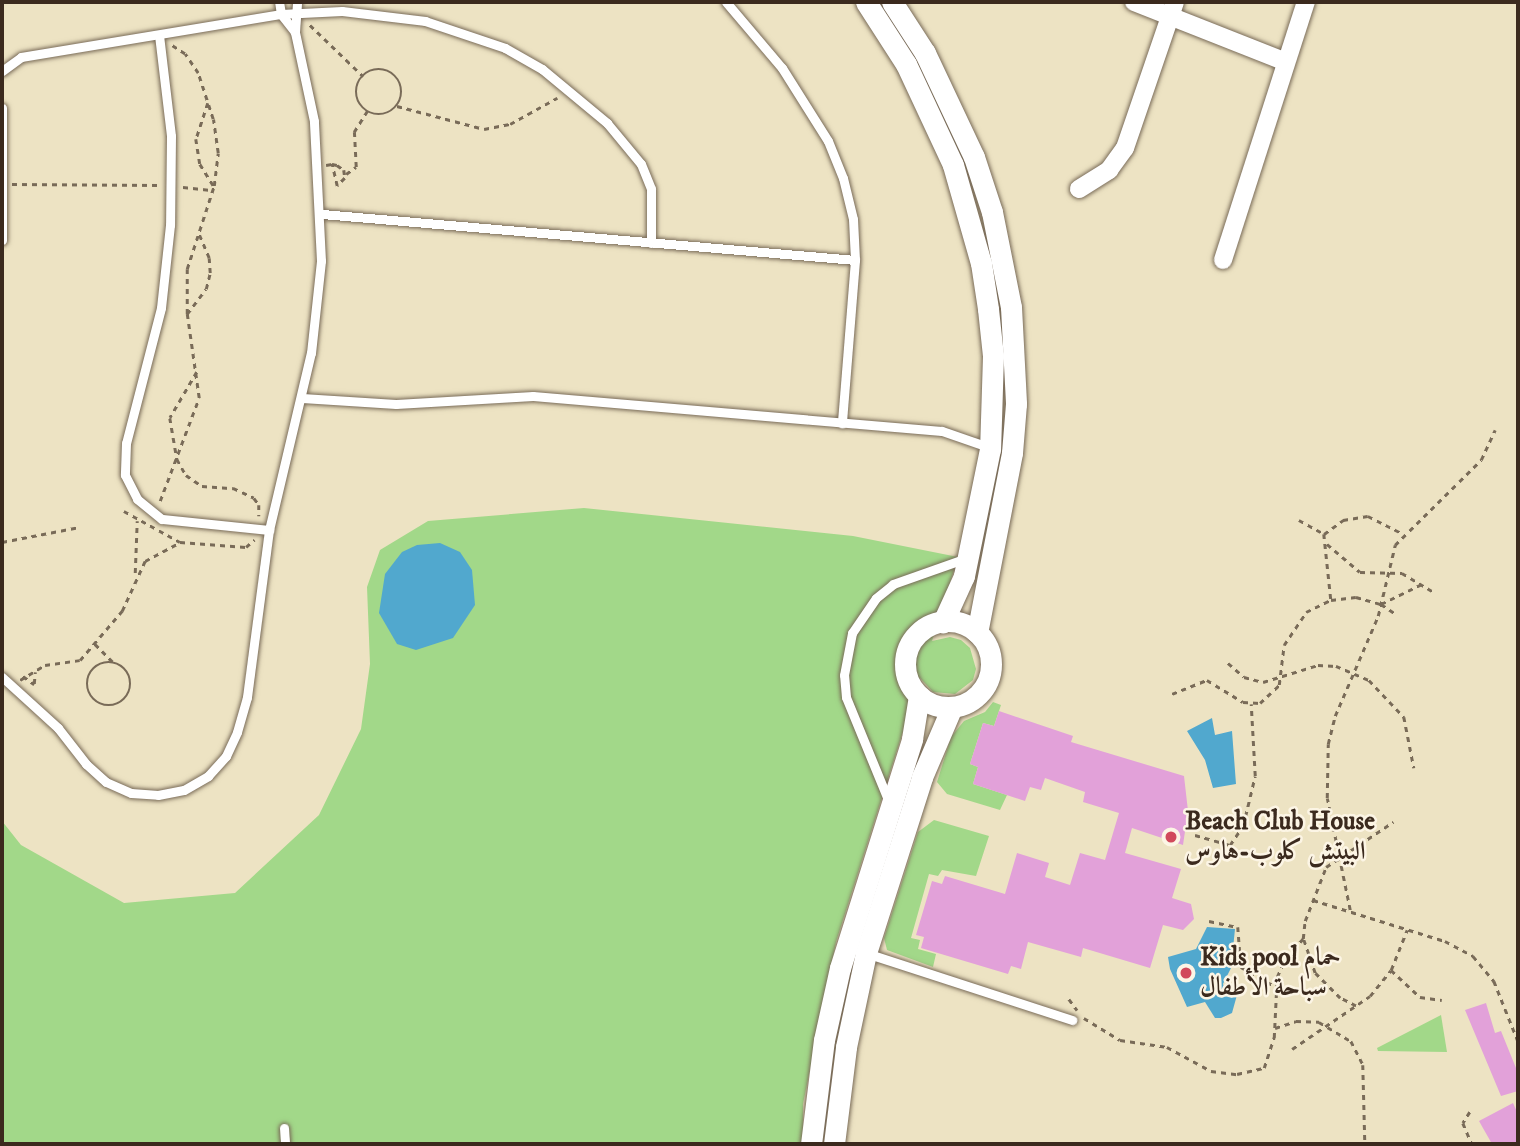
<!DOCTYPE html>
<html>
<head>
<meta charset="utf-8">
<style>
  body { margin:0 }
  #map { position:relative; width:1520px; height:1146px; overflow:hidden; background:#ede3c3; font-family:"IM FELL DW Pica",Amiri,serif }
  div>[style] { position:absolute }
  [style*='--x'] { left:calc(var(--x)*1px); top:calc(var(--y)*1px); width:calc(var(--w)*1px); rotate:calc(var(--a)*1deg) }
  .green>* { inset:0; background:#a2d889 }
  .water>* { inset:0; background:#51a8ce }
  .building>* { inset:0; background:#e2a1d9 }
  .path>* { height:2.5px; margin-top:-1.25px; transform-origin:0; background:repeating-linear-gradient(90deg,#796b58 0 5px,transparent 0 10px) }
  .path>.ring { margin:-1.25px; padding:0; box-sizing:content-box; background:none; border:2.5px solid #796b58; border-radius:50% }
  .roads { filter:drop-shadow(0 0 2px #796b58) drop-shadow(0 0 2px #796b58) }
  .service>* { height:9px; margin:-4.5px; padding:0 4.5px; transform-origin:4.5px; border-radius:4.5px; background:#fff }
  .minor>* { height:18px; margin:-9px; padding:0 9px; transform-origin:9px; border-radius:9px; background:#fff }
  .tertiary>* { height:21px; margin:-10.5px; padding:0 10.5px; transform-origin:10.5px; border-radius:10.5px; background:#fff }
  .tertiary>.ring { margin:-10.5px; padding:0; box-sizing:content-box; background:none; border:21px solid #fff; border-radius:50% }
  .dots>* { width:19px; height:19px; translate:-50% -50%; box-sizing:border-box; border:4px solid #fcf5e5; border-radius:50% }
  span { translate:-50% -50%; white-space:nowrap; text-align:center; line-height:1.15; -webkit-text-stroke:5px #fcf5e5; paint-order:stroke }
  .poi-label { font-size:26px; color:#3b2a1e; font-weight:700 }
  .left { translate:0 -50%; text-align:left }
  .frame { position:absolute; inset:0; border:4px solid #3b2a1e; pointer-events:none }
</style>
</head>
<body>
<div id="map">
  <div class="green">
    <i style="clip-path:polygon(584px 508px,853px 536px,958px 557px,932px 641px,950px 637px,961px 640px,970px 648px,976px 669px,973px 680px,955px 694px,933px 692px,920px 678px,836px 942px,803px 1104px,803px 1144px,2px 1144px,2px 821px,21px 845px,124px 903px,235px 893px,319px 815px,361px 729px,370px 664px,367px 587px,380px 550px,428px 521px)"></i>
    <i style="clip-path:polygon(993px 702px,1001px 705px,994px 726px,983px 723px,970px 764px,978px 767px,973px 784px,1007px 795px,1000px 810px,947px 794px,937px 782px,951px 737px,964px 721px,985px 712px)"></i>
    <i style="clip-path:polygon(934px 820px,989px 836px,976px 876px,942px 870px,938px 876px,929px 874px,911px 938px,920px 940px,918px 949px,936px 954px,933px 967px,887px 950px,884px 938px,918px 832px)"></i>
    <i style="clip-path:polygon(1441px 1015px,1447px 1052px,1378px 1051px,1377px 1048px)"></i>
  </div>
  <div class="water">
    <i style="clip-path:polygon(440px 543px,460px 552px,472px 570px,475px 605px,453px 638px,416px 650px,397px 644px,379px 613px,385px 574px,402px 552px,417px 545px)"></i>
    <i style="clip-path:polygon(1212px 718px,1215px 735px,1232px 731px,1236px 784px,1213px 788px,1205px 760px,1187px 731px)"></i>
    <i style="clip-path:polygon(1207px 927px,1235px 929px,1231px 968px,1223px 984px,1227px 994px,1237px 995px,1232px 1013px,1221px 1018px,1215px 1018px,1205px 1002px,1187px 1007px,1170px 969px,1168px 957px,1196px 949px)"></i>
  </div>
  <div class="building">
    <i style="clip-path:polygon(999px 711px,1073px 736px,1071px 742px,1184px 776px,1188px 811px,1183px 845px,1132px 828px,1125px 853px,1181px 869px,1172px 898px,1191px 904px,1194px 919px,1183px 930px,1163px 925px,1150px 968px,1083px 948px,1081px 957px,1028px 942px,1021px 969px,1011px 966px,1008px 974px,921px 948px,924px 937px,916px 935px,932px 881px,942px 884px,945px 876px,1005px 894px,1017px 853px,1049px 863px,1045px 877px,1070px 885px,1080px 853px,1105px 860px,1119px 813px,1083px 802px,1085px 792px,1045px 778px,1041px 790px,1030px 787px,1025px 801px,973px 784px,978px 767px,970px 764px,983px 723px,994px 726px)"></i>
    <i style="clip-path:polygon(1486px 1003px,1495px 1033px,1501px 1031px,1518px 1073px,1518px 1091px,1501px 1096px,1465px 1010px)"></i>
    <i style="clip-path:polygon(1513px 1103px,1518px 1114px,1518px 1144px,1492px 1144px,1479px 1121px)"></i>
  </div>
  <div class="path">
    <i style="--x:310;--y:25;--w:74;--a:43.9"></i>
    <i class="ring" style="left:356px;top:69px;width:43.5px;height:43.5px"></i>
    <i style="--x:208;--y:103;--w:38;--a:108"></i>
    <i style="--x:196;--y:139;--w:25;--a:81"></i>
    <i style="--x:200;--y:164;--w:26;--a:58"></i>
    <i style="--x:397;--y:106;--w:90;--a:14.8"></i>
    <i style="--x:484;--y:129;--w:26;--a:-11"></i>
    <i style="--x:510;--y:124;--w:54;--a:-29"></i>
    <i style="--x:326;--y:165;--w:6;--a:-9"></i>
    <i style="--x:332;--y:164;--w:5;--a:11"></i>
    <i style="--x:337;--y:165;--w:9;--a:36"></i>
    <i style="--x:344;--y:170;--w:8;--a:83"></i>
    <i style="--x:345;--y:178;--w:11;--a:135"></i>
    <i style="--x:337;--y:186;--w:23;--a:-103"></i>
    <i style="--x:346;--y:174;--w:12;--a:-35"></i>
    <i style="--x:356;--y:167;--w:35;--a:-93"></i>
    <i style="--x:354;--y:132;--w:25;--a:-58"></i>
    <i style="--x:12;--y:184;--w:147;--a:0.4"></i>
    <i style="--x:183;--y:187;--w:28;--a:6"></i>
    <i style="--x:187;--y:314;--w:31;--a:-53"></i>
    <i style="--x:206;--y:289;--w:16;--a:-76"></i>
    <i style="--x:210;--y:273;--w:15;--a:-94"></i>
    <i style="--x:209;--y:258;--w:28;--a:-113"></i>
    <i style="--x:197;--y:372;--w:53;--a:120.4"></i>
    <i style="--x:170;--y:418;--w:42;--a:80.3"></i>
    <i style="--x:177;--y:459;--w:18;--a:61"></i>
    <i style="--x:186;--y:475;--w:19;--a:35"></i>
    <i style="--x:202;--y:486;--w:31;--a:4"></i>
    <i style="--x:233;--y:488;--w:23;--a:25"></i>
    <i style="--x:254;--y:498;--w:9;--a:54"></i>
    <i style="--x:259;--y:505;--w:11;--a:90"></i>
    <i style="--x:160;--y:501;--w:110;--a:-69.3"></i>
    <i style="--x:199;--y:398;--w:85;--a:-98.1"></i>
    <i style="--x:187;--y:314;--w:45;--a:-90"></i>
    <i style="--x:187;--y:269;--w:87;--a:-72"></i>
    <i style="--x:214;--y:186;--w:33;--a:-83"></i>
    <i style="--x:218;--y:153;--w:34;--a:-98"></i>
    <i style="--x:213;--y:119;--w:48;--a:-108.1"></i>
    <i style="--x:198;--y:73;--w:23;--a:-124"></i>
    <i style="--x:185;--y:54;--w:17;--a:-147"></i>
    <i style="--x:124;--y:511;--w:64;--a:29"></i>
    <i style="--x:180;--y:542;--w:66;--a:4.3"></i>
    <i style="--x:246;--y:547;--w:11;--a:-41"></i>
    <i style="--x:1299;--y:520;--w:29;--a:29"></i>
    <i style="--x:1324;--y:534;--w:66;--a:83.9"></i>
    <i style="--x:1324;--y:534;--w:24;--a:-36"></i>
    <i style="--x:1343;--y:520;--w:25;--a:-9"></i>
    <i style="--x:1368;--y:516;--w:37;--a:27"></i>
    <i style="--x:2;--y:542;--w:79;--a:-10.9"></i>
    <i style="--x:1327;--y:544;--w:43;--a:40.3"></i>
    <i style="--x:1360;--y:572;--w:42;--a:1.4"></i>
    <i style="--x:1402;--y:573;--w:39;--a:31"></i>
    <i style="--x:135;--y:573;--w:52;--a:-87.8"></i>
    <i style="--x:1381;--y:604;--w:48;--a:-26"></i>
    <i style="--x:95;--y:644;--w:25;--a:45"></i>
    <i class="ring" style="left:87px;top:662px;width:41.5px;height:41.5px"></i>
    <i style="--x:1228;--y:663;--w:21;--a:41"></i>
    <i style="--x:1244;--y:677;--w:20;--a:15"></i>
    <i style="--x:1263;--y:682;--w:58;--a:-17.2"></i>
    <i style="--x:1318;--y:665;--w:18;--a:3"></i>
    <i style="--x:1336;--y:666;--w:36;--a:23"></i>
    <i style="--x:1369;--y:680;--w:51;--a:46.6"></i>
    <i style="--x:1404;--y:717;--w:52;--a:78.9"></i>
    <i style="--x:23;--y:676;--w:14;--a:36"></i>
    <i style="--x:34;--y:684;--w:12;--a:-85"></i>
    <i style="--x:20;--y:680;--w:29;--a:-31"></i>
    <i style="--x:45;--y:665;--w:35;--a:-8"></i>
    <i style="--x:80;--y:660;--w:65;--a:-49.4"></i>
    <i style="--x:122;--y:611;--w:55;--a:-65.3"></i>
    <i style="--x:145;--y:561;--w:40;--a:-28"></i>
    <i style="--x:1172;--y:694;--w:38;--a:-22"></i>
    <i style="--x:1207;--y:680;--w:42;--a:31.4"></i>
    <i style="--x:1243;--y:702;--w:17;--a:3"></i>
    <i style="--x:1260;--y:703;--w:26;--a:-43"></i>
    <i style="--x:1279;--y:685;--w:40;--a:-82.9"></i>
    <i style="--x:1284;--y:645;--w:40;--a:-56"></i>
    <i style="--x:1306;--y:612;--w:28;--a:-26"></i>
    <i style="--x:1331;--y:600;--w:25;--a:-7"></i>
    <i style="--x:1356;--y:597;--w:26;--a:16"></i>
    <i style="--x:1381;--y:604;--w:18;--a:34"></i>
    <i style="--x:1195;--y:835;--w:36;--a:16"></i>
    <i style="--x:1230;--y:845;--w:23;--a:-56"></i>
    <i style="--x:1243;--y:826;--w:51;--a:-76.5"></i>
    <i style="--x:1255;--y:776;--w:72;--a:-93.2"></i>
    <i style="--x:1313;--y:900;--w:138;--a:17.3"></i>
    <i style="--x:1445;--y:941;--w:32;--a:28"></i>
    <i style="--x:1473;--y:956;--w:33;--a:50"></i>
    <i style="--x:1494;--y:981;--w:65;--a:68.2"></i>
    <i style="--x:1350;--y:910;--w:114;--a:-101.6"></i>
    <i style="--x:1327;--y:798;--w:54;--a:-88.9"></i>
    <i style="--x:1328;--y:744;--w:29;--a:-76"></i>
    <i style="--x:1335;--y:716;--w:109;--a:-66.7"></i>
    <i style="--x:1378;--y:616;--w:73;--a:-76.5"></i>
    <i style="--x:1395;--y:545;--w:121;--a:-44.7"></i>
    <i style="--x:1481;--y:460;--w:33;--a:-65"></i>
    <i style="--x:1209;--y:921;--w:30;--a:12"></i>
    <i style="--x:1238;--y:927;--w:40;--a:85.7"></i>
    <i style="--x:1241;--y:967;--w:40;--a:29.7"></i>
    <i style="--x:1391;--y:970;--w:40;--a:43"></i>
    <i style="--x:1420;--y:997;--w:22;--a:8"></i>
    <i style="--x:1069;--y:999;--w:14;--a:54"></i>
    <i style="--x:1356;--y:1006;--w:18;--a:-153"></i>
    <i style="--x:1340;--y:998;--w:35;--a:-135"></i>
    <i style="--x:1315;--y:973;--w:36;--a:-109"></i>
    <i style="--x:1303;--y:939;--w:18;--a:-84"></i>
    <i style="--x:1305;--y:921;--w:58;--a:-68.7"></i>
    <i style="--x:1326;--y:867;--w:81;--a:-33.9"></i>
    <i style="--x:1084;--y:1018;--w:42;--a:31.4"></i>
    <i style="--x:1120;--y:1040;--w:48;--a:8.5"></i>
    <i style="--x:1167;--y:1047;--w:50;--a:28.6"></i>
    <i style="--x:1211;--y:1071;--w:26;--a:7"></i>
    <i style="--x:1237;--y:1074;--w:28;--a:-13"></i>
    <i style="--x:1264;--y:1068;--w:32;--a:-72"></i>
    <i style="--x:1274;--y:1038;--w:61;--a:-87.2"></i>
    <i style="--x:1277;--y:977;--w:22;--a:-66"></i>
    <i style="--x:1286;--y:957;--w:25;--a:-47"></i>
    <i style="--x:1275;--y:1028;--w:22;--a:-18"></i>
    <i style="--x:1296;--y:1021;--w:23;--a:2"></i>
    <i style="--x:1319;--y:1022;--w:37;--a:31"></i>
    <i style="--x:1351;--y:1041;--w:27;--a:63"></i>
    <i style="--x:1363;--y:1065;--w:79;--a:88.5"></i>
    <i style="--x:1292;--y:1049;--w:94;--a:-34.2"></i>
    <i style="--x:1370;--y:996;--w:33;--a:-51"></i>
    <i style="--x:1391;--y:970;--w:43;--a:-68.2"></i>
    <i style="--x:1470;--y:1112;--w:13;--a:122"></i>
    <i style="--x:1463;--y:1123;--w:23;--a:67"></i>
  </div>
  <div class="roads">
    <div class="service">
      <i style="--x:726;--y:2;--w:87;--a:49.7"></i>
      <i style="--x:782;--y:68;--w:86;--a:57.8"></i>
      <i style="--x:828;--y:141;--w:40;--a:68"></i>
      <i style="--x:843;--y:178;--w:42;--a:76.3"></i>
      <i style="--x:853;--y:219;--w:41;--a:87.2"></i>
      <i style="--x:855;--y:260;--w:164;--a:94.6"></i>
      <i style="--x:295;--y:32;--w:30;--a:-86"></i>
      <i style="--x:159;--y:35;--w:102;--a:83.2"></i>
      <i style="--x:171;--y:136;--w:89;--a:90.6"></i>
      <i style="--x:170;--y:225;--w:83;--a:96.2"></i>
      <i style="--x:161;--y:308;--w:139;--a:104.5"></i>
      <i style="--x:126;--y:443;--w:32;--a:92"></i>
      <i style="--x:125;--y:475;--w:27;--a:63"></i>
      <i style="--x:137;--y:499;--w:32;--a:39"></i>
      <i style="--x:162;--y:519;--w:108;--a:5.9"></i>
      <i style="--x:2;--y:71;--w:24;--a:-36"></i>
      <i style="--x:21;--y:57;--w:264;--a:-9.4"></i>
      <i style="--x:281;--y:14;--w:61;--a:-2.8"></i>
      <i style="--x:342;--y:11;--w:84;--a:6.9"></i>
      <i style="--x:425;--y:21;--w:84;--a:18.6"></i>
      <i style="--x:505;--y:48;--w:43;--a:29.6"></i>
      <i style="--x:542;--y:69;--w:85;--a:39.7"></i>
      <i style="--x:607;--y:123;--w:53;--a:50.3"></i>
      <i style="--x:641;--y:164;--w:27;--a:68"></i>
      <i style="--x:651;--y:189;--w:54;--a:90"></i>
      <i style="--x:2;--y:108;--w:132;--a:90"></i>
      <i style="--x:322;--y:214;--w:535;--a:4.93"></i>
      <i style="--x:302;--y:398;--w:94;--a:3.7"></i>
      <i style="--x:396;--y:404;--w:137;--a:-3.3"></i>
      <i style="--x:533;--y:396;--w:410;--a:4.9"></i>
      <i style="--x:942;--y:431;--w:49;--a:19.2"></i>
      <i style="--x:2;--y:677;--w:76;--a:42.3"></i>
      <i style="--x:58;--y:728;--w:46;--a:52.1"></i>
      <i style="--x:86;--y:764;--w:27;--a:42"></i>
      <i style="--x:106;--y:782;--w:27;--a:24"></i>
      <i style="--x:131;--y:793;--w:27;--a:4"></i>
      <i style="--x:158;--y:795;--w:26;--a:-11"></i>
      <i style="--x:184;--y:790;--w:28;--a:-30"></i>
      <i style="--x:208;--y:776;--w:27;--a:-48"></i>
      <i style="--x:226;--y:756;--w:26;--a:-65"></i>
      <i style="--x:237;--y:732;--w:36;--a:-74"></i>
      <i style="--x:247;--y:697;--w:168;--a:-82.5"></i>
      <i style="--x:269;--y:530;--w:182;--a:-76.7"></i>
      <i style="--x:311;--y:353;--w:93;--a:-83.8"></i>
      <i style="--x:321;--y:261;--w:140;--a:-92.9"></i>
      <i style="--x:314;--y:121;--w:91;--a:-102.1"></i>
      <i style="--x:295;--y:32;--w:23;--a:-128"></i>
      <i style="--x:281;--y:14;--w:12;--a:-99"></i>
      <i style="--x:889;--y:802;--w:113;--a:-112.3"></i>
      <i style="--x:846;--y:697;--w:22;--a:-95"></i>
      <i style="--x:844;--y:675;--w:43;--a:-79.2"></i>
      <i style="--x:852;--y:633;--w:42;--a:-55.6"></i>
      <i style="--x:876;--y:598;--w:22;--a:-39"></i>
      <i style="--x:893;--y:584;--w:78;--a:-19.4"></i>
      <i style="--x:866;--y:953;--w:217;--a:18"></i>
      <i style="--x:284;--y:1128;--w:16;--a:86"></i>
    </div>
    <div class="minor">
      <i style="--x:1134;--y:2;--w:161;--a:21.5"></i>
      <i style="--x:1079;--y:189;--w:36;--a:-32"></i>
      <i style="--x:1109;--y:170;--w:27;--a:-54"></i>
      <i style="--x:1125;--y:148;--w:154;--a:-71.1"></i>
      <i style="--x:1223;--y:260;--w:271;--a:-72.2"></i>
    </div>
    <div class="tertiary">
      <i style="--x:866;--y:2;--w:74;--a:57.2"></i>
      <i style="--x:906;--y:64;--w:111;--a:65"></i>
      <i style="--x:953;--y:165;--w:102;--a:74.1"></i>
      <i style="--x:981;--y:263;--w:47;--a:81.3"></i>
      <i style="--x:988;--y:309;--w:47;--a:83.9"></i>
      <i style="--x:993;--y:356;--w:93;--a:91.8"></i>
      <i style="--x:990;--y:449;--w:130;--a:101.6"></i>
      <i style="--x:964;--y:576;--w:51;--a:114.5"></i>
      <i style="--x:892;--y:2;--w:61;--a:57.1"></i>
      <i style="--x:925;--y:53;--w:115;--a:64.8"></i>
      <i style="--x:974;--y:157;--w:58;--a:71.9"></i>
      <i style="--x:992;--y:212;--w:97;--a:78.7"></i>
      <i style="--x:1011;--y:307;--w:97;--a:87"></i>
      <i style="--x:1016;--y:404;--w:49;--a:94.7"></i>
      <i style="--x:1012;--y:453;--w:183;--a:101"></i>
      <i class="ring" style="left:905px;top:621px;width:65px;height:65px"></i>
      <i style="--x:811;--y:1144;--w:105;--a:-82.9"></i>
      <i style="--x:824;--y:1040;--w:74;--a:-77.5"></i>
      <i style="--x:840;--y:968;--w:240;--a:-72.5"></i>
      <i style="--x:912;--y:739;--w:44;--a:-80.8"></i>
      <i style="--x:834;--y:1144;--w:98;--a:-82.9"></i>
      <i style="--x:846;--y:1047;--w:96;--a:-78"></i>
      <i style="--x:866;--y:953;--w:185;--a:-72.3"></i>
      <i style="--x:922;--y:777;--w:76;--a:-66.8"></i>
    </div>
  </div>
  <div class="dots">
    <i style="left:1171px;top:837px;background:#d1495b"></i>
    <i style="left:1186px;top:973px;background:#d1495b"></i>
  </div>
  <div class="poi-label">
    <span class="left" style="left:1185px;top:837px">Beach Club House<br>البيتش كلوب-هاوس</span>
    <span class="left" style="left:1200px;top:973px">Kids pool حمام<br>سباحة الأطفال</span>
  </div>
  <div class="frame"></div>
</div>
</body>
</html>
